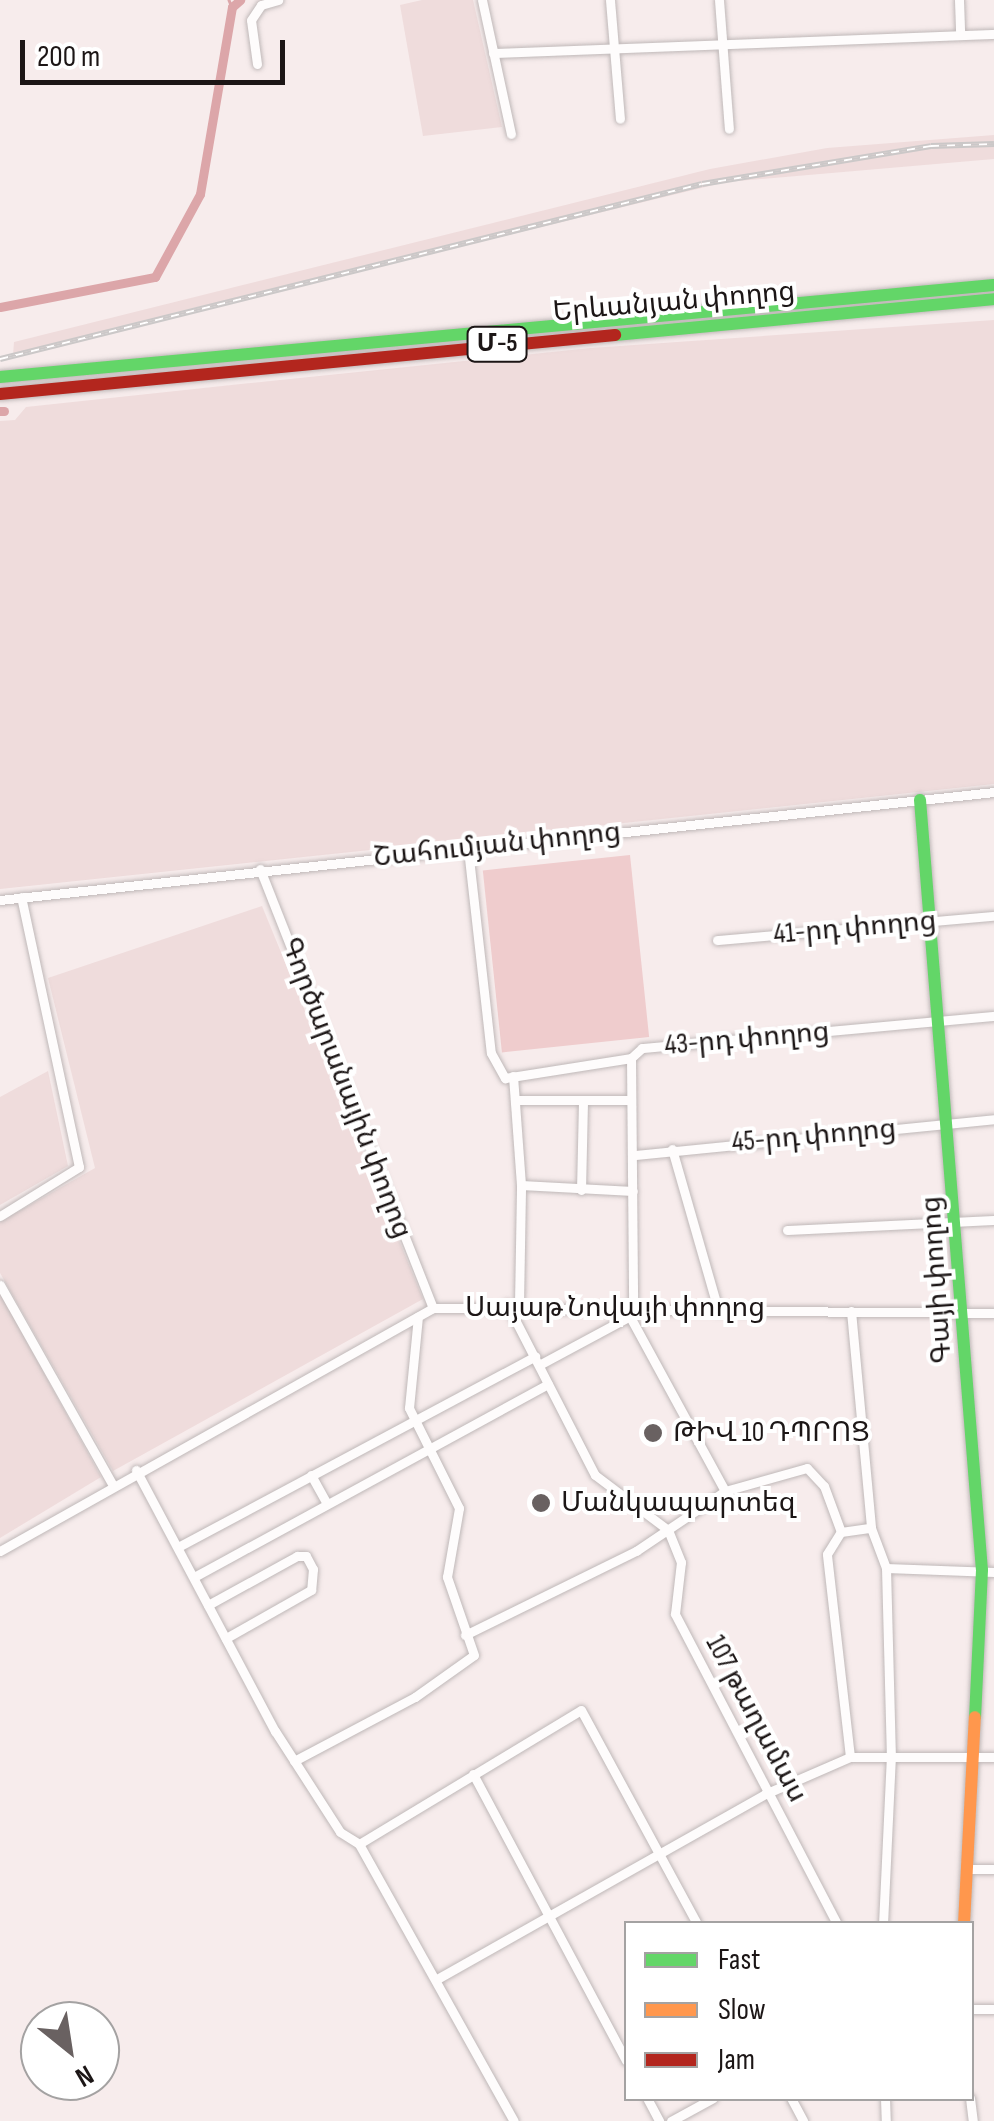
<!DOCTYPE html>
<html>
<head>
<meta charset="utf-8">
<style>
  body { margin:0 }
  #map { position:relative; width:994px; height:2121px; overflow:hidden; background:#f7ecec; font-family:"Sofia Sans Condensed","Noto Sans Armenian",sans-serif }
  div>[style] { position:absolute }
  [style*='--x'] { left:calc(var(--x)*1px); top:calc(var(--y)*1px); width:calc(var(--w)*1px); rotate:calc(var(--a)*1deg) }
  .built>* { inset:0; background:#efdcdc }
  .green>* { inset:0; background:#efcccd; transform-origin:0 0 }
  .stream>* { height:2.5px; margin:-1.25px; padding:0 1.25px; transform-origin:1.25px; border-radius:1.25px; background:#dca6a9 }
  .canal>* { height:9px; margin:-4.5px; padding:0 4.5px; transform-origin:4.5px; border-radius:4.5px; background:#dca6a9 }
  .roads { filter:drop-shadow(0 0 2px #bfb8b8) drop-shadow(0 0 2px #bfb8b8) }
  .street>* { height:9px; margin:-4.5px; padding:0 4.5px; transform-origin:4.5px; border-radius:4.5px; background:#fefcfc }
  .fast>* { height:12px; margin:-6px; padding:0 6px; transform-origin:6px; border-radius:6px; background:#63d668 }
  .slow>* { height:12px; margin:-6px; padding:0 6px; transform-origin:6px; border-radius:6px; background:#ff974d }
  .jam>* { height:12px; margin:-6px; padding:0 6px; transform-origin:6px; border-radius:6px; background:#b3261e }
  .rail>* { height:6px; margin-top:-3px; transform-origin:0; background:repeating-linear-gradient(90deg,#fff 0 8px,#cbc8c8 0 16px); box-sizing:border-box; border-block:2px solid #cbc8c8 }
  .dots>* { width:28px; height:28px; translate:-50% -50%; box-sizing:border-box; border:5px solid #fff; border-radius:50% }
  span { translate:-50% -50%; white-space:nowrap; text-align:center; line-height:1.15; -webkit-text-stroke:8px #fff; paint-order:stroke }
  .shield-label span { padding:2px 8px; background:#fff; border:2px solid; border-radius:8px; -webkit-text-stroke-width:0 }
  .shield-label { font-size:25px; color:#1c1616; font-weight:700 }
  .street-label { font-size:28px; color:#1c1616 }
  .poi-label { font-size:28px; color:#1c1616 }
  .left { translate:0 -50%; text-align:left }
  .legend { position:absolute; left:624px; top:1921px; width:350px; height:180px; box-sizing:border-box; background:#fff; border:2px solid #a4a2a2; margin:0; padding:12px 18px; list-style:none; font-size:30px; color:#1c1616 }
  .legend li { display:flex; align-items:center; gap:20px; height:50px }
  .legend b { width:50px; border:2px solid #a4a2a2 }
  .north { position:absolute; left:20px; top:2001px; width:100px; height:100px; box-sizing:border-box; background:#fff; border:2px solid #a4a2a2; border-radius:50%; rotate:150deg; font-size:28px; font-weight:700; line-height:40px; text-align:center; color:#1c1616 }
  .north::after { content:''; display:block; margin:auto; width:35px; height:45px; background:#696161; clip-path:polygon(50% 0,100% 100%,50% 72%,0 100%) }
  .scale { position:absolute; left:20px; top:40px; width:265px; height:45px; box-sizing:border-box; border:5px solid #1c1616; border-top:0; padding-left:12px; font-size:30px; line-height:35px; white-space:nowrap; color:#1c1616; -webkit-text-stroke:8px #fff; paint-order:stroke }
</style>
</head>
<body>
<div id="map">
  <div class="built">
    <i style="clip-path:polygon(422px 0,473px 0,502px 127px,423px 136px,400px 5px)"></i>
    <i style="clip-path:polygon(994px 135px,994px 159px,726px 182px,13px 355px,14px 342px,710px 169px,827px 148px)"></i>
    <i style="clip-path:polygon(994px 320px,994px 784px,0 889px,0 421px,15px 420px,26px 407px,241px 384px,591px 348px)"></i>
    <i style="clip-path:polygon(262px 906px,423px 1299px,113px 1471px,0 1273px,0 1222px,95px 1168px,48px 978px)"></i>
    <i style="clip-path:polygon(48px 1071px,68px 1166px,0 1205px,0 1097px)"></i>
    <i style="clip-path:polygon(0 1293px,101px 1477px,0 1538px)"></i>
  </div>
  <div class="green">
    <i style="left:630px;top:855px;width:183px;height:148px;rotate:84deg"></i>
  </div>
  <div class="stream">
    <i style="--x:229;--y:0;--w:8;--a:67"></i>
  </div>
  <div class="canal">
    <i style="--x:0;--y:307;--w:158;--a:-11"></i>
    <i style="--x:155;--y:277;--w:94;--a:-61.5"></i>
    <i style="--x:200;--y:194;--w:190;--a:-80.3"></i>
    <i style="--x:232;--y:7;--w:11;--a:-41"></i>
    <i style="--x:0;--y:411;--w:4;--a:0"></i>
  </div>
  <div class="roads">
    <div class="street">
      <i style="--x:482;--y:0;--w:137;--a:77.8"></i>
      <i style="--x:610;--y:0;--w:119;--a:85.2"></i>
      <i style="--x:719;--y:0;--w:129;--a:85.6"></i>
      <i style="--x:959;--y:0;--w:34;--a:88"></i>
      <i style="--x:493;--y:53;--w:501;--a:-2.17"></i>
      <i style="--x:257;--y:64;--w:44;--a:-97.8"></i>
      <i style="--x:251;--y:20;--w:18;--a:-56"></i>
      <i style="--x:261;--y:5;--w:18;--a:-16"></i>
      <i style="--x:468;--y:849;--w:205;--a:83.6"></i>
      <i style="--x:491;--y:1053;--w:29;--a:61"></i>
      <i style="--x:505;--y:1078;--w:128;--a:-9"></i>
      <i style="--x:631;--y:1058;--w:15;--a:-42"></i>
      <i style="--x:642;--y:1048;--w:353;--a:-5.2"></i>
      <i style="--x:260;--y:869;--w:472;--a:68.5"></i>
      <i style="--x:0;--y:900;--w:1000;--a:-6.2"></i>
      <i style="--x:717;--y:940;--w:278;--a:-5"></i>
      <i style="--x:631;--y:1058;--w:248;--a:89.5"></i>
      <i style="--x:513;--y:1076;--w:109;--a:85.8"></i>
      <i style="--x:521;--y:1185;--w:112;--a:3.1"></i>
      <i style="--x:517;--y:1100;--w:114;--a:0"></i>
      <i style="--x:672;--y:1149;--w:163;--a:74"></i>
      <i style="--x:635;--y:1155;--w:361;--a:-5.7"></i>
      <i style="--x:581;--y:1190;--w:90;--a:-88.7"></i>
      <i style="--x:0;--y:1216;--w:93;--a:-31.8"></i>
      <i style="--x:79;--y:1167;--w:276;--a:-102.1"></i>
      <i style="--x:787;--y:1230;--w:207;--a:-2.8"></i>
      <i style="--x:0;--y:1285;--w:228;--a:60.6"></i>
      <i style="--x:507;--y:1304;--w:192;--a:62.8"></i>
      <i style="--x:595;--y:1475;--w:91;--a:37"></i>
      <i style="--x:668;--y:1530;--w:35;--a:68"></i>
      <i style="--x:681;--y:1562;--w:52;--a:96.6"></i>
      <i style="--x:675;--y:1614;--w:350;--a:62.4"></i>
      <i style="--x:519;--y:1304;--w:119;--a:-89"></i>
      <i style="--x:851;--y:1311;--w:218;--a:84.7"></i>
      <i style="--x:871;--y:1528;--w:43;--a:69.4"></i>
      <i style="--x:886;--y:1568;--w:187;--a:88.5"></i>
      <i style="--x:891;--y:1755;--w:169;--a:92.7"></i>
      <i style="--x:539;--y:1365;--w:103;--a:-28.3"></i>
      <i style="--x:136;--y:1470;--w:296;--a:62"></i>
      <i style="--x:275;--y:1731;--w:120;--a:57.2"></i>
      <i style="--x:340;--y:1832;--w:22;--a:32"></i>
      <i style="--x:359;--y:1844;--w:317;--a:60.8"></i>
      <i style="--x:311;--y:1475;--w:33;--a:61"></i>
      <i style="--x:725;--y:1491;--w:85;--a:-15.7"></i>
      <i style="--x:807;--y:1468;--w:25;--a:47"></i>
      <i style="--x:824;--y:1486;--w:49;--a:69.7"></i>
      <i style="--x:178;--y:1547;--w:405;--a:-28.1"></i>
      <i style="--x:0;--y:1551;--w:497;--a:-29.3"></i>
      <i style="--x:433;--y:1308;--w:561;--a:0.51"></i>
      <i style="--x:886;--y:1568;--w:108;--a:2.1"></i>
      <i style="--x:194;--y:1577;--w:403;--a:-28.6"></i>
      <i style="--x:208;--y:1605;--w:102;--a:-28.8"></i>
      <i style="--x:297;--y:1556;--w:9;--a:0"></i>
      <i style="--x:306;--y:1556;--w:15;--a:62"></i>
      <i style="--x:313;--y:1569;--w:21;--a:95"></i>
      <i style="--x:311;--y:1590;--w:98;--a:150.5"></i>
      <i style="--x:465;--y:1635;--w:191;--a:-26.2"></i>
      <i style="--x:636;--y:1551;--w:107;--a:-34"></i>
      <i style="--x:725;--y:1491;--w:211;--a:-118.6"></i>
      <i style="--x:850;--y:1757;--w:204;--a:-96.5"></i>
      <i style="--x:827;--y:1554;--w:26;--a:-58"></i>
      <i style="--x:841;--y:1532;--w:30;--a:-8"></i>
      <i style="--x:294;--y:1761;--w:137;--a:-27.9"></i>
      <i style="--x:415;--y:1697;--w:72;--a:-35.4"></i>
      <i style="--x:474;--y:1655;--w:83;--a:-109.1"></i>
      <i style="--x:447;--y:1577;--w:70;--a:-80.1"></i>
      <i style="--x:459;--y:1508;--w:112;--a:-116.6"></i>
      <i style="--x:409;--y:1408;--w:92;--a:-84.4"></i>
      <i style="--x:473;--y:1774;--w:325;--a:61.9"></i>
      <i style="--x:359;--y:1844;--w:259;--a:-31.1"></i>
      <i style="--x:581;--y:1710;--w:243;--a:61.5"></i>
      <i style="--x:966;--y:1869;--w:28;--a:0"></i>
      <i style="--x:437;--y:1979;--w:377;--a:-29.4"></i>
      <i style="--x:765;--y:1794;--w:93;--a:-23.5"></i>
      <i style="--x:850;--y:1757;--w:144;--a:0"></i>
      <i style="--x:972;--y:2009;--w:22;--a:0"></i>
      <i style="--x:647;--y:2098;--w:26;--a:62"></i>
      <i style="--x:791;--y:2098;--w:26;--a:62"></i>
      <i style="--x:885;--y:2098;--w:23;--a:88"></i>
      <i style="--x:970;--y:2098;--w:23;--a:83"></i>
      <i style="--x:671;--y:2121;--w:48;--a:-28.7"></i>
    </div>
    <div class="fast">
      <i style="--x:615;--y:335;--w:381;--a:-5.4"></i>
      <i style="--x:0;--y:377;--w:998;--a:-5.29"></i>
      <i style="--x:920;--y:800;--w:772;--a:85.4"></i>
      <i style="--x:982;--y:1570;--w:147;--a:92.7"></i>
    </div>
    <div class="slow">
      <i style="--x:964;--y:1924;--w:207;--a:-87"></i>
    </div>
    <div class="jam">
      <i style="--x:0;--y:394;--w:618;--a:-5.48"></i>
    </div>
  </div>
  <div class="rail">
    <i style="--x:0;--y:359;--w:723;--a:-14"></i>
    <i style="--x:702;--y:184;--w:232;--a:-9.4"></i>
    <i style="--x:931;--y:146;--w:63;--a:-1.8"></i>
  </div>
  <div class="dots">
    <i style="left:653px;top:1433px;background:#696161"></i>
    <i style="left:541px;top:1503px;background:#696161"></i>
  </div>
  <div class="shield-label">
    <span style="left:497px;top:344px">Մ-5</span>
  </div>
  <div class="street-label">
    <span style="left:674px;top:302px;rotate:-5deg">Երևանյան փողոց</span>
    <span style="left:497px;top:845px;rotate:-6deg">Շահումյան փողոց</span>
    <span style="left:855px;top:928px;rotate:-5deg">41-րդ փողոց</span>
    <span style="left:747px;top:1039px;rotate:-5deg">43-րդ փողոց</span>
    <span style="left:346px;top:1088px;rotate:69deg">Գործարանային փողոց</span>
    <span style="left:814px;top:1136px;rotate:-5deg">45-րդ փողոց</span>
    <span style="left:937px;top:1280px;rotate:-94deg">Գայի փողոց</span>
    <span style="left:615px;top:1308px">Սայաթ Նովայի փողոց</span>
    <span style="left:756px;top:1719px;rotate:62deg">107 թաղամաս</span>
  </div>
  <div class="poi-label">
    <span class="left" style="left:673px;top:1433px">ԹԻՎ 10 ԴՊՐՈՑ</span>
    <span class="left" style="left:561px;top:1503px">Մանկապարտեզ</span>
  </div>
  <ul class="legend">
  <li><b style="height:12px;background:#63d668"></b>Fast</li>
  <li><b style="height:12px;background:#ff974d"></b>Slow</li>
  <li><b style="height:12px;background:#b3261e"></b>Jam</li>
  </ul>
  <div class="north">N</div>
  <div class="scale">200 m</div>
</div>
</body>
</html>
